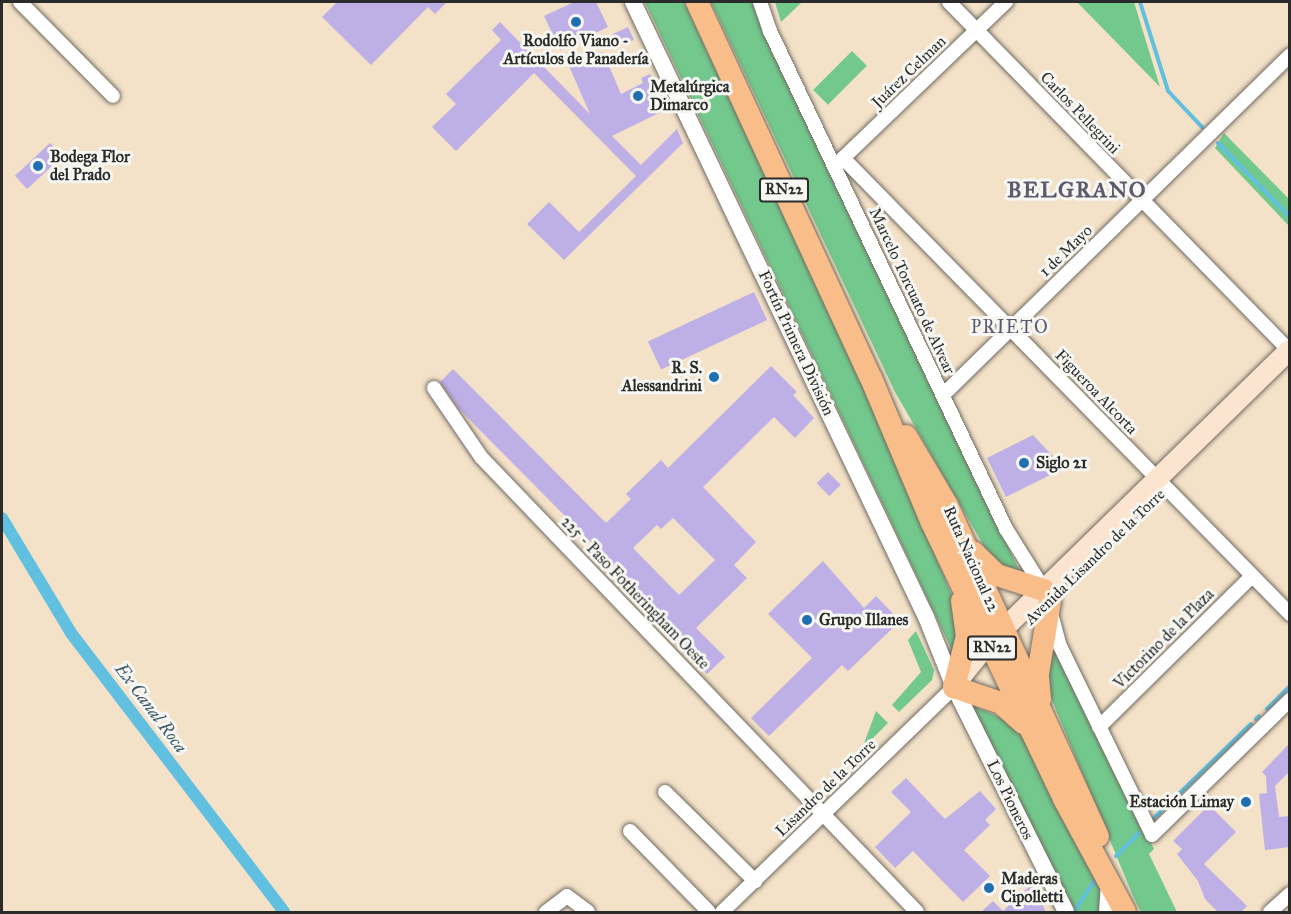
<!DOCTYPE html>
<html>
<head>
<meta charset="utf-8">
<style>
  body { margin:0 }
  #map { position:relative; width:1291px; height:914px; overflow:hidden; background:#f3e1c8; font-family:"IM FELL Great Primer",serif }
  div>[style] { position:absolute }
  [style*='--x'] { left:calc(var(--x)*1px); top:calc(var(--y)*1px); width:calc(var(--w)*1px); rotate:calc(var(--a)*1deg) }
  .green>* { inset:0; background:#73c98d; transform-origin:0 0 }
  .stream>* { height:4px; margin:-2px; padding:0 2px; transform-origin:2px; border-radius:2px; background:#61bfdf }
  .canal>* { height:12px; margin:-6px; padding:0 6px; transform-origin:6px; border-radius:6px; background:#61bfdf }
  .building>* { inset:0; background:#beafe6; transform-origin:0 0 }
  .roads { filter:drop-shadow(0 0 2px #716b62) drop-shadow(0 0 2px #716b62) }
  .minor>* { height:14px; margin:-7px; padding:0 7px; transform-origin:7px; border-radius:7px; background:#fff }
  .tertiary>* { height:16px; margin:-8px; padding:0 8px; transform-origin:8px; border-radius:8px; background:#fff }
  .secondary>* { height:20px; margin:-10px; padding:0 10px; transform-origin:10px; border-radius:10px; background:#fce5d0 }
  .trunk>* { height:22px; margin:-11px; padding:0 11px; transform-origin:11px; border-radius:11px; background:#f8bd89 }
  .dots>* { width:16px; height:16px; translate:-50% -50%; box-sizing:border-box; border:3px solid #f6f6f2; border-radius:50% }
  span { translate:-50% -50%; white-space:nowrap; text-align:center; line-height:1.15; -webkit-text-stroke:6px #f6f6f2; paint-order:stroke }
  .shield-label span { padding:2px 4px; background:#f6f6f2; border:2px solid; border-radius:4px; -webkit-text-stroke-width:0 }
  .shield-label { font-size:15px; color:#2b2b2b; font-weight:700 }
  .poi-label { font-size:16px; color:#2b2b2b; font-weight:700 }
  .left { translate:0 -50%; text-align:left }
  .right { translate:-100% -50%; text-align:right }
  .street-label { font-size:16px; color:#2b2b2b }
  .neighbourhood-label { font-size:18px; color:#5e596c; letter-spacing:1.5px }
  .water-label { font-size:18px; color:#3b5761; font-style:italic }
  .district-label { font-size:22px; color:#5e596c; font-weight:700; letter-spacing:1.5px }
  .frame { position:absolute; inset:0; border:3px solid #2b2b2b; pointer-events:none }
</style>
</head>
<body>
<div id="map">
  <div class="green">
    <i style="clip-path:polygon(645px 2px,684px 2px,878px 415px,957px 608px,957px 661px)"></i>
    <i style="clip-path:polygon(711px 2px,753px 2px,1020px 572px,1013px 574px,989px 555px,895px 392px)"></i>
    <i style="clip-path:polygon(775px 2px,802px 2px,781px 22px)"></i>
    <i style="clip-path:polygon(1077px 2px,1134px 2px,1160px 87px,1120px 46px)"></i>
    <i style="left:852px;top:51px;width:21px;height:55px;rotate:45deg"></i>
    <i style="clip-path:polygon(1224px 133px,1289px 199px,1289px 226px,1215px 148px)"></i>
    <i style="clip-path:polygon(916px 631px,934px 670px,932px 680px,899px 712px,892px 705px,921px 672px,908px 640px)"></i>
    <i style="clip-path:polygon(1048px 643px,1055px 646px,1154px 849px,1149px 854px,1177px 912px,1141px 912px,1133px 896px,1047px 688px)"></i>
    <i style="clip-path:polygon(969px 704px,1008px 721px,1023px 738px,1102px 880px,1100px 912px,1071px 912px)"></i>
    <i style="clip-path:polygon(876px 711px,888px 723px,862px 749px)"></i>
  </div>
  <div class="stream">
    <i style="--x:1140;--y:2;--w:93;--a:72.5"></i>
    <i style="--x:1168;--y:91;--w:50;--a:46.6"></i>
    <i style="--x:1218;--y:143;--w:103;--a:45.8"></i>
    <i style="--x:1267;--y:709;--w:33;--a:-45"></i>
    <i style="--x:1256;--y:719;--w:4;--a:-45"></i>
    <i style="--x:1154;--y:818;--w:135;--a:-44.1"></i>
    <i style="--x:1116;--y:856;--w:33;--a:-45"></i>
    <i style="--x:1075;--y:910;--w:40;--a:-56"></i>
  </div>
  <div class="canal">
    <i style="--x:2;--y:518;--w:134;--a:59"></i>
    <i style="--x:71;--y:633;--w:351;--a:52.6"></i>
  </div>
  <div class="building">
    <i style="clip-path:polygon(337px 2px,447px 2px,435px 14px,428px 7px,371px 65px,322px 17px)"></i>
    <i style="clip-path:polygon(574px 2px,596px 2px,608px 27px,560px 50px,544px 16px)"></i>
    <i style="clip-path:polygon(500px 22px,590px 114px,569px 66px,603px 52px,621px 94px,643px 83px,641px 78px,650px 74px,667px 109px,612px 136px,641px 165px,677px 129px,683px 143px,564px 260px,527px 224px,549px 202px,579px 232px,636px 176px,534px 73px,456px 151px,432px 127px,456px 104px,446px 94px,501px 40px,492px 30px)"></i>
    <i style="left:628px;top:27px;width:14px;height:17px;rotate:65deg"></i>
    <i style="left:50px;top:143px;width:18px;height:48px;rotate:47deg"></i>
    <i style="left:754px;top:292px;width:31px;height:117px;rotate:65deg"></i>
    <i style="clip-path:polygon(evenodd,771px 366px,797px 392px,793px 395px,814px 418px,795px 438px,774px 417px,703px 487px,756px 542px,734px 565px,747px 578px,696px 628px,725px 657px,707px 674px,666px 631px,673px 625px,459px 409px,440px 382px,453px 369px,606px 523px,631px 499px,626px 494px,661px 460px,668px 468px,771px 366px,673px 518px,715px 560px,679px 595px,633px 548px,657px 525px,661px 529px,673px 518px)"></i>
    <i style="clip-path:polygon(1033px 435px,1064px 468px,1006px 497px,987px 458px)"></i>
    <i style="left:828px;top:472px;width:18px;height:16px;rotate:45deg"></i>
    <i style="clip-path:polygon(823px 561px,864px 608px,876px 596px,900px 621px,848px 671px,842px 665px,769px 736px,751px 718px,812px 658px,768px 614px)"></i>
    <i style="clip-path:polygon(1290px 743px,1290px 771px,1275px 786px,1279px 817px,1290px 816px,1290px 847px,1265px 850px,1259px 794px,1267px 793px,1266px 776px,1262px 772px)"></i>
    <i style="clip-path:polygon(906px 778px,945px 819px,980px 791px,996px 809px,985px 820px,990px 825px,964px 850px,990px 876px,963px 902px,913px 851px,895px 868px,875px 847px,911px 812px,891px 792px)"></i>
    <i style="clip-path:polygon(1209px 805px,1236px 832px,1204px 864px,1247px 906px,1241px 912px,1218px 912px,1205px 899px,1198px 881px,1177px 854px,1182px 849px,1173px 841px)"></i>
    <i style="clip-path:polygon(1032px 884px,1046px 912px,981px 912px,993px 901px,1003px 911px)"></i>
  </div>
  <div class="roads">
    <div class="minor">
      <i style="--x:20;--y:2;--w:132;--a:45.3"></i>
      <i style="--x:760;--y:2;--w:31;--a:71"></i>
      <i style="--x:770;--y:31;--w:551;--a:64.64"></i>
      <i style="--x:1006;--y:529;--w:70;--a:57.9"></i>
      <i style="--x:949;--y:2;--w:489;--a:45.7"></i>
      <i style="--x:843;--y:158;--w:639;--a:45.57"></i>
      <i style="--x:838;--y:163;--w:233;--a:-43.8"></i>
      <i style="--x:434;--y:388;--w:83;--a:55.7"></i>
      <i style="--x:481;--y:457;--w:630;--a:46.22"></i>
      <i style="--x:943;--y:395;--w:486;--a:-44.4"></i>
      <i style="--x:1052;--y:617;--w:30;--a:75"></i>
      <i style="--x:1060;--y:646;--w:210;--a:64"></i>
      <i style="--x:1152;--y:835;--w:193;--a:-44.4"></i>
      <i style="--x:1099;--y:727;--w:215;--a:-44.6"></i>
      <i style="--x:665;--y:792;--w:127;--a:44.7"></i>
      <i style="--x:630;--y:831;--w:113;--a:45.7"></i>
      <i style="--x:546;--y:912;--w:26;--a:-37"></i>
      <i style="--x:567;--y:896;--w:26;--a:37"></i>
      <i style="--x:722;--y:912;--w:323;--a:-44.1"></i>
      <i style="--x:1270;--y:912;--w:27;--a:-42"></i>
    </div>
    <div class="tertiary">
      <i style="--x:633;--y:2;--w:681;--a:64.53"></i>
      <i style="--x:926;--y:617;--w:75;--a:68.2"></i>
      <i style="--x:954;--y:687;--w:251;--a:63.5"></i>
      <i style="--x:1107;--y:912;--w:29;--a:-86"></i>
    </div>
    <div class="secondary">
      <i style="--x:957;--y:682;--w:45;--a:-51.3"></i>
      <i style="--x:985;--y:647;--w:426;--a:-44.3"></i>
    </div>
    <div class="trunk">
      <i style="--x:697;--y:2;--w:414;--a:65.2"></i>
      <i style="--x:871;--y:378;--w:157;--a:67.2"></i>
      <i style="--x:932;--y:523;--w:306;--a:64.4"></i>
      <i style="--x:1064;--y:799;--w:128;--a:61.6"></i>
      <i style="--x:906;--y:436;--w:80;--a:59.3"></i>
      <i style="--x:947;--y:505;--w:364;--a:65.5"></i>
      <i style="--x:973;--y:552;--w:33;--a:44"></i>
      <i style="--x:997;--y:575;--w:49;--a:17.7"></i>
      <i style="--x:962;--y:601;--w:35;--a:82"></i>
      <i style="--x:967;--y:636;--w:53;--a:104.3"></i>
      <i style="--x:954;--y:687;--w:50;--a:18.8"></i>
      <i style="--x:1001;--y:703;--w:30;--a:42"></i>
      <i style="--x:1040;--y:699;--w:25;--a:-95"></i>
      <i style="--x:1038;--y:674;--w:74;--a:-80.7"></i>
    </div>
  </div>
  <div class="dots">
    <i style="left:576px;top:22px;background:#1f6fb2"></i>
    <i style="left:638px;top:96px;background:#1f6fb2"></i>
    <i style="left:38px;top:166px;background:#1f6fb2"></i>
    <i style="left:714px;top:377px;background:#1f6fb2"></i>
    <i style="left:1024px;top:463px;background:#1f6fb2"></i>
    <i style="left:807px;top:620px;background:#1f6fb2"></i>
    <i style="left:1246px;top:802px;background:#1f6fb2"></i>
    <i style="left:989px;top:888px;background:#1f6fb2"></i>
  </div>
  <div class="shield-label">
    <span style="left:784px;top:190px">RN22</span>
    <span style="left:992px;top:648px">RN22</span>
  </div>
  <div class="poi-label">
    <span style="left:576px;top:50px">Rodolfo Viano -<br>Artículos de Panadería</span>
    <span class="left" style="left:650px;top:96px">Metalúrgica<br>Dimarco</span>
    <span class="left" style="left:50px;top:166px">Bodega Flor<br>del Prado</span>
    <span class="right" style="left:702px;top:377px">R. S.<br>Alessandrini</span>
    <span class="left" style="left:1036px;top:463px">Siglo 21</span>
    <span class="left" style="left:819px;top:620px">Grupo Illanes</span>
    <span class="right" style="left:1234px;top:802px">Estación Limay</span>
    <span class="left" style="left:1001px;top:888px">Maderas<br>Cipolletti</span>
  </div>
  <div class="street-label">
    <span style="left:909px;top:72px;rotate:-44deg">Juárez Celman</span>
    <span style="left:1080px;top:113px;rotate:46deg">Carlos Pellegrini</span>
    <span style="left:1066px;top:251px;rotate:-44deg">1 de Mayo</span>
    <span style="left:912px;top:291px;rotate:65deg">Marcelo Torcuato de Alvear</span>
    <span style="left:796px;top:343px;rotate:65deg">Fortín Primera División</span>
    <span style="left:1096px;top:392px;rotate:46deg">Figueroa Alcorta</span>
    <span style="left:1095px;top:557px;rotate:-44deg">Avenida Lisandro de la Torre</span>
    <span style="left:971px;top:559px;rotate:66deg">Ruta Nacional 22</span>
    <span style="left:635px;top:593px;rotate:46deg">225 - Paso Fotheringham Oeste</span>
    <span style="left:1164px;top:639px;rotate:-45deg">Victorino de la Plaza</span>
    <span style="left:826px;top:788px;rotate:-44deg">Lisandro de la Torre</span>
    <span style="left:1010px;top:800px;rotate:64deg">Los Pioneros</span>
  </div>
  <div class="neighbourhood-label">
    <span style="left:1010px;top:327px">PRIETO</span>
  </div>
  <div class="water-label">
    <span style="left:151px;top:708px;rotate:53deg">Ex Canal Roca</span>
  </div>
  <div class="district-label">
    <span style="left:1077px;top:190px">BELGRANO</span>
  </div>
  <div class="frame"></div>
</div>
</body>
</html>
